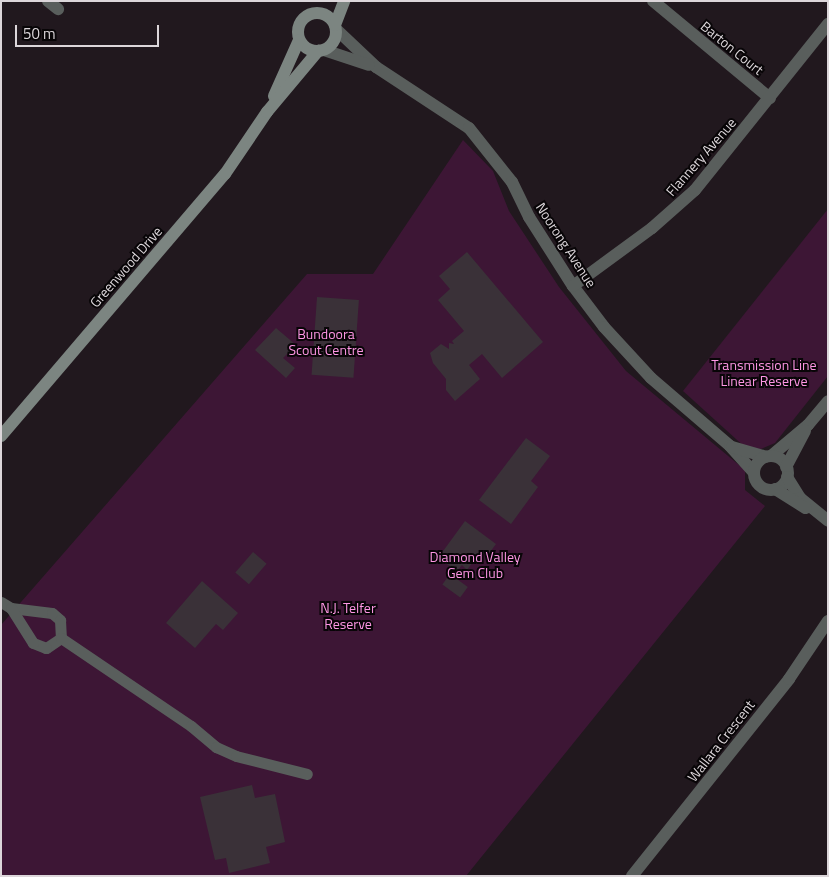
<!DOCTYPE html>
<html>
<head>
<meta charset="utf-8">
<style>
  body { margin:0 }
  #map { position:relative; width:829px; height:877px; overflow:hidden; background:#21181e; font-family:"Titillium Web",sans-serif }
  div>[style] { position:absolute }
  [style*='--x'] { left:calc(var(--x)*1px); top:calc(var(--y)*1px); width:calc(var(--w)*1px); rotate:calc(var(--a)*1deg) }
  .green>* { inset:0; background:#3d1635 }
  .building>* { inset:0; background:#3a3138; transform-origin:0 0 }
  .lane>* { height:11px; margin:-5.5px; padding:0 5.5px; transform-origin:5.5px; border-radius:5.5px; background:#595e5c }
  .street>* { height:12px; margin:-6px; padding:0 6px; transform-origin:6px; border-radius:6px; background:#595e5c }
  .street>.ring { margin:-6px; padding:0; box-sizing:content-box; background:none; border:12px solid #595e5c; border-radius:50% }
  .secondary>* { height:12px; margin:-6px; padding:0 6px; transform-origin:6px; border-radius:6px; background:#7c8581 }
  .secondary>.ring { margin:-6px; padding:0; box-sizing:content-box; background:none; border:12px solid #7c8581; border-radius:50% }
  span { translate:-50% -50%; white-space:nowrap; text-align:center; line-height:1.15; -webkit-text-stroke:4px #080507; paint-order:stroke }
  .street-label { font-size:14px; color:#dcd6da }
  .park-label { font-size:14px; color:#fe96e4 }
  .frame { position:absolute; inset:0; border:2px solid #dcd6da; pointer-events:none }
  .scale { position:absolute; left:15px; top:25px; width:144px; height:22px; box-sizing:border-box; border:2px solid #dcd6da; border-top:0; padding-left:6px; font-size:15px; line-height:18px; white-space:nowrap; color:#dcd6da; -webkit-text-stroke:4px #080507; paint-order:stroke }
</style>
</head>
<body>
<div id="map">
  <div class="green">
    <i style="clip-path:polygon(463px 140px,493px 171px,509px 211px,559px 287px,626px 371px,745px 470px,745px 490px,765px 506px,466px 876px,1px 876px,1px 625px,307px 274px,373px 274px)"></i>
    <i style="clip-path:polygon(828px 209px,828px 376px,775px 443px,761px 449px,747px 449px,683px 391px)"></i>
  </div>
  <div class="building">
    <i style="clip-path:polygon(467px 252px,543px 342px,502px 378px,482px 354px,469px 365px,480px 379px,455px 401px,446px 390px,446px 379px,433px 363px,430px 353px,441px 344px,449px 349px,449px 343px,454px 344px,452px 341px,464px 331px,438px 300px,450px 289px,439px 276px)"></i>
    <i style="left:317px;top:297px;width:42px;height:78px;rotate:4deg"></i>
    <i style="clip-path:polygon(276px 328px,296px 345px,283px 358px,295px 368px,286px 378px,255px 350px)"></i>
    <i style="clip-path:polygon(526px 438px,550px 456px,531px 481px,538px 487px,511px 524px,479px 500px)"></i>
    <i style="clip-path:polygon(465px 521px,496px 544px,487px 556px,480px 552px,467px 570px,462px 565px,457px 571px,438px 558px)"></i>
    <i style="left:253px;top:552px;width:18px;height:27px;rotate:41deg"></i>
    <i style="left:450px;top:574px;width:22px;height:13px;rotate:36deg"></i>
    <i style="clip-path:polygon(202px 581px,238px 613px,223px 630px,216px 624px,195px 648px,166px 623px)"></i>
    <i style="clip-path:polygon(252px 785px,255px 798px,275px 794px,285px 842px,266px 847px,270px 863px,229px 873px,226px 858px,215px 860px,200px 797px)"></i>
  </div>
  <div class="lane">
    <i style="--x:1;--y:602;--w:12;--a:31"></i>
    <i style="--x:11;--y:608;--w:41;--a:7"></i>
    <i style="--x:52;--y:613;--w:11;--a:41"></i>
    <i style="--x:60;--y:620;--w:18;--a:87"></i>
    <i style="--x:61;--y:638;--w:18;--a:146"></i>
    <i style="--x:46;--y:648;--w:14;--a:-159"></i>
    <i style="--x:33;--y:643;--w:41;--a:-122.2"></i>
    <i style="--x:61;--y:638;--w:157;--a:34.1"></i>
    <i style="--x:191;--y:726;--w:33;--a:40"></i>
    <i style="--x:216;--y:747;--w:22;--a:24"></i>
    <i style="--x:236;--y:756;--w:73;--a:14.2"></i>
  </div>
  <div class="street">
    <i style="--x:48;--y:1;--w:13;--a:39"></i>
    <i style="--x:653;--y:1;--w:152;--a:39.7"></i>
    <i style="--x:337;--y:30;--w:54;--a:43.5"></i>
    <i style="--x:376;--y:67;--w:111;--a:33.3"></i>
    <i style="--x:469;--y:128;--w:69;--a:51.5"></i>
    <i style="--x:512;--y:182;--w:39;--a:64"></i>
    <i style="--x:529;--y:217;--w:82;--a:57.5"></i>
    <i style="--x:573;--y:286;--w:51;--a:52.9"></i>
    <i style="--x:604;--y:327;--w:69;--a:47.3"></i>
    <i style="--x:651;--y:378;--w:104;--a:40.7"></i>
    <i style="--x:730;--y:446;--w:36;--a:48"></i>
    <i style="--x:324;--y:50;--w:47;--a:18.4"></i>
    <i style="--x:573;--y:286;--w:98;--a:-36.3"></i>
    <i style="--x:652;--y:228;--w:57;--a:-41.5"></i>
    <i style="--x:695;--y:190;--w:213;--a:-51.3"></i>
    <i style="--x:732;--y:447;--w:35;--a:16"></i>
    <i style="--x:771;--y:456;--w:48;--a:-40"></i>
    <i style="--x:808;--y:425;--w:31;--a:-50"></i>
    <i class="ring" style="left:754px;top:456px;width:22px;height:22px"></i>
    <i style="--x:786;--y:467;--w:41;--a:-62.2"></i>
    <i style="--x:787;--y:477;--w:25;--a:58"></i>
    <i style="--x:800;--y:498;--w:36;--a:39"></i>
    <i style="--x:775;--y:489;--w:36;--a:32"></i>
    <i style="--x:632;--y:876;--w:252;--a:-51.4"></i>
    <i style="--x:789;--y:679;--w:70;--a:-56.1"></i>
  </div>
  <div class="secondary">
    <i class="ring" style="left:298px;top:13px;width:26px;height:26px"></i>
    <i style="--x:335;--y:25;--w:26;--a:-69"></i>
    <i style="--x:274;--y:96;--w:61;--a:-65.9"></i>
    <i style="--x:1;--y:436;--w:345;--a:-49.5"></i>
    <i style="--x:225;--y:174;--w:75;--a:-55.9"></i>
    <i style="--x:267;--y:112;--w:80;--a:-50.1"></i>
  </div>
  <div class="street-label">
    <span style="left:732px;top:48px;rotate:39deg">Barton Court</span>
    <span style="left:701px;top:157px;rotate:-49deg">Flannery Avenue</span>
    <span style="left:566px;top:245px;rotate:57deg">Noorong Avenue</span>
    <span style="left:126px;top:267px;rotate:-49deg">Greenwood Drive</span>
    <span style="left:721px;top:741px;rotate:-52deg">Wallara Crescent</span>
  </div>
  <div class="park-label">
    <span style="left:326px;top:342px">Bundoora<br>Scout Centre</span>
    <span style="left:764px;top:373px">Transmission Line<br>Linear Reserve</span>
    <span style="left:475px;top:565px">Diamond Valley<br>Gem Club</span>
    <span style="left:348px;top:616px">N.J. Telfer<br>Reserve</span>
  </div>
  <div class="frame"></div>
  <div class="scale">50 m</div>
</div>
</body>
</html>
